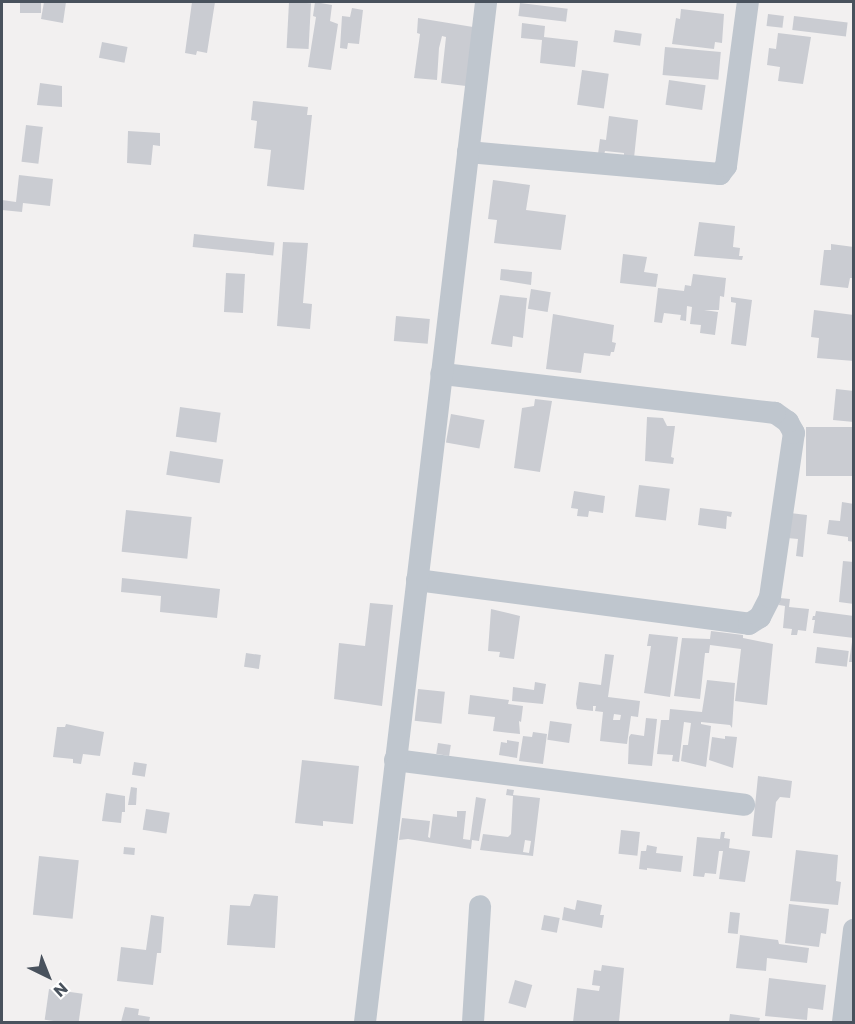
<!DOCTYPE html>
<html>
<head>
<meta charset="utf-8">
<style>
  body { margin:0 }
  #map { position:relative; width:855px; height:1024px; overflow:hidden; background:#f2f0f0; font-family:Poppins,sans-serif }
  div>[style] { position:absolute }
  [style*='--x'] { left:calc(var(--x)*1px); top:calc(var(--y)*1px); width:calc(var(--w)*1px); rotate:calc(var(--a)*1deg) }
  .building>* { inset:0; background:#caccd2; transform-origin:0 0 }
  .minor>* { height:22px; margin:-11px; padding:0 11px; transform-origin:11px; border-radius:11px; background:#bfc6ce }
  span { translate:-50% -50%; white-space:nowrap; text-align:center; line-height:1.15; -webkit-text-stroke:4.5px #fff; paint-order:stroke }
  .frame { position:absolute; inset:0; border:3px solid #49525d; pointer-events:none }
  .north { position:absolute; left:18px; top:946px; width:60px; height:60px; -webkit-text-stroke:4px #fff; paint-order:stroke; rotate:137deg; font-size:16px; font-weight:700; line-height:24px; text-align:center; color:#49525d }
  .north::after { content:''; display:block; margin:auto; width:21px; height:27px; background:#49525d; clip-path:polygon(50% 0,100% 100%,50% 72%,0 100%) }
</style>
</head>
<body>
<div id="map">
  <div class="building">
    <i style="left:20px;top:2px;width:21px;height:11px"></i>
    <i style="clip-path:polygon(44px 2px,66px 2px,63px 23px,41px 19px)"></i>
    <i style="clip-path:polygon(192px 2px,215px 2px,207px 53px,197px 51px,196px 55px,185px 53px)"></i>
    <i style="left:289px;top:2px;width:22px;height:46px;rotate:3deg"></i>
    <i style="clip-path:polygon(315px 2px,332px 5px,330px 21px,338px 24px,331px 70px,308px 67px,316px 17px,313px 16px)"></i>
    <i style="left:520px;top:3px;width:48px;height:13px;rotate:7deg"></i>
    <i style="clip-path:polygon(352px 8px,363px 10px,359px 44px,348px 43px,347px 49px,340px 48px,342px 16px,350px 17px)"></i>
    <i style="clip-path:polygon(681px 9px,724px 14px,722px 43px,715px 42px,714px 49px,672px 44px,676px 18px,680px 19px)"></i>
    <i style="left:768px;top:14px;width:16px;height:12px;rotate:7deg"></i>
    <i style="left:794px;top:16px;width:54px;height:14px;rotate:7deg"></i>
    <i style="clip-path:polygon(418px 18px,473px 27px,466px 86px,441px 83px,446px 37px,442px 36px,439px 48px,437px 80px,414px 78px,420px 34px,417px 33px)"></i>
    <i style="clip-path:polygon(522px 23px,545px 26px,544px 37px,578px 41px,575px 67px,540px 63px,542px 40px,521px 38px)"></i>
    <i style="left:615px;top:30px;width:27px;height:12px;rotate:8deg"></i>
    <i style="clip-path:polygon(778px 33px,811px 37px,803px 84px,778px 81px,780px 67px,767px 65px,769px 48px,776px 49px)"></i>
    <i style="left:102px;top:42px;width:26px;height:16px;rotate:11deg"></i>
    <i style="left:665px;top:47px;width:56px;height:28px;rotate:5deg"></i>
    <i style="left:582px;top:70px;width:27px;height:35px;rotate:8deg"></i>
    <i style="left:669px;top:80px;width:37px;height:25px;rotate:8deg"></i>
    <i style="clip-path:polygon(40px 83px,62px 86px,62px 107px,37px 105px)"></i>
    <i style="clip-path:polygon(253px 101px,308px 107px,307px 115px,312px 115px,304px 190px,267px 186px,271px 150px,254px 148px,257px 121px,251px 120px)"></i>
    <i style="clip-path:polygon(609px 116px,638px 120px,634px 158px,624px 157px,624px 153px,605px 151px,604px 155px,598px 154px,600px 139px,606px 140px)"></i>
    <i style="left:26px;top:125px;width:17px;height:37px;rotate:7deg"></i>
    <i style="clip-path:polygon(128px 131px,160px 133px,160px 146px,153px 145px,151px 165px,127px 163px)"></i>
    <i style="clip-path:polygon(19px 175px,53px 179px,50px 206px,23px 203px,22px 212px,2px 210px,2px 200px,16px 202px)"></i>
    <i style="clip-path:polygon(493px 180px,530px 185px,526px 210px,566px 215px,561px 250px,494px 243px,497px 220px,488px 219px)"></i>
    <i style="clip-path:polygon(699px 222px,735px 226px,733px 247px,740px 248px,739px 256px,743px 256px,742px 260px,694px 256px)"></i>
    <i style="left:194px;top:234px;width:81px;height:13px;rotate:6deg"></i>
    <i style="clip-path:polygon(283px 242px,308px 243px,303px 303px,312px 304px,310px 329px,277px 326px)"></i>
    <i style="clip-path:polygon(831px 244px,854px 247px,854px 278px,850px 278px,848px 288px,820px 285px,824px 250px,831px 250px)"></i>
    <i style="clip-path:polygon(623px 254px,647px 257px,644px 272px,658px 274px,656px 287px,620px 283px)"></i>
    <i style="clip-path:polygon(501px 269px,532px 272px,531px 285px,500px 280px)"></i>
    <i style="left:226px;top:273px;width:19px;height:39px;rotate:3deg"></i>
    <i style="clip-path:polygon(693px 274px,726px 278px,724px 297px,720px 296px,719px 310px,704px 310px,718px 312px,715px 335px,700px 333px,701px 325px,690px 324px,692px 307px,687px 306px,686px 321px,680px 320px,681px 315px,664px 313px,662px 323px,654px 322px,658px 288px,684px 291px,685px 285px,691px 286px)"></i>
    <i style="left:531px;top:289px;width:20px;height:20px;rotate:9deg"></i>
    <i style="clip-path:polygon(500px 295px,527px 298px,523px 338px,513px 336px,512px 347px,491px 344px)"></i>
    <i style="clip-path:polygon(731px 297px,752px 300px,746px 346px,731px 344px,736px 303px,731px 302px)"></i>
    <i style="clip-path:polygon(814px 310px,854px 315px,854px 361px,817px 358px,819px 338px,811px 337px)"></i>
    <i style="clip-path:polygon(553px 314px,614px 325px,612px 342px,616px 343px,614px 352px,611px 352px,610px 356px,584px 353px,581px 373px,546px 369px)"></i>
    <i style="left:396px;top:316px;width:34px;height:25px;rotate:5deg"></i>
    <i style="clip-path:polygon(836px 389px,854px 391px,854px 422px,833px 420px)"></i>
    <i style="clip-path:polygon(535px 399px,552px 401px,540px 472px,514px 468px,522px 408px,534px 406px)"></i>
    <i style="left:180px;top:407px;width:41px;height:30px;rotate:8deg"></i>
    <i style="left:451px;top:414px;width:34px;height:29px;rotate:10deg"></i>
    <i style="clip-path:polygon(647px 417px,663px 418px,667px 426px,675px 426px,671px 457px,674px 458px,673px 464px,645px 461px)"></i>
    <i style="left:806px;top:427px;width:46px;height:49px"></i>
    <i style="left:170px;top:451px;width:54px;height:24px;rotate:9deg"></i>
    <i style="left:639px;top:485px;width:31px;height:32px;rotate:7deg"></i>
    <i style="clip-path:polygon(574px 491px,605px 496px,603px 513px,589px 511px,588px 517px,577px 516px,578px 509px,571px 508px)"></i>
    <i style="clip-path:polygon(842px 502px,854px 504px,854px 542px,848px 541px,848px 537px,827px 534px,829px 520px,840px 521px)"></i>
    <i style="clip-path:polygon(700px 508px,732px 512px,731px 517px,727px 516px,726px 529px,698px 525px)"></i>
    <i style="left:126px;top:510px;width:66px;height:42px;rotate:6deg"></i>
    <i style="clip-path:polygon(790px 513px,807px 515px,803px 557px,796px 556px,798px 539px,787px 538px)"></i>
    <i style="clip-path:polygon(843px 561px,854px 562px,854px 604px,839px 602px)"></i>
    <i style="clip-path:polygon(122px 578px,220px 589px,217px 618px,160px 612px,161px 596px,121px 592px)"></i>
    <i style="clip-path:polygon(780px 598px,790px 599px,789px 607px,809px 609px,806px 631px,798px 630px,797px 635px,791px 635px,792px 629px,783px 628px,785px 606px,779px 605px)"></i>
    <i style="clip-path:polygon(370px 603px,393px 605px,382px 706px,334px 699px,339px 643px,365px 646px)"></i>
    <i style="clip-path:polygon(491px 609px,520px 616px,514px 659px,499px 657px,500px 652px,488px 651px)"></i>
    <i style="clip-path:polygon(816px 611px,854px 616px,854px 638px,813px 633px,815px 620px,812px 620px,813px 616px,815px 616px)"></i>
    <i style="clip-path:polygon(711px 631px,743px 635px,743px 638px,773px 644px,767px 705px,735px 701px,741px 649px,710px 645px,709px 653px,705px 653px,700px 699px,674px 696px,682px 638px,710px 639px)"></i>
    <i style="clip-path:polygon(649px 634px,678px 637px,670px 697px,644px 693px,651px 646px,647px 646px)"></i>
    <i style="clip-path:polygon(852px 642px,854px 642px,854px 662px,849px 662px)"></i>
    <i style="left:817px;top:647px;width:32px;height:16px;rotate:7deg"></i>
    <i style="left:246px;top:653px;width:15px;height:14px;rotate:8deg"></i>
    <i style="clip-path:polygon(evenodd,605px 654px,614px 655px,608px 697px,640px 701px,638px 717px,631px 716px,627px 744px,600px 741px,603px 712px,595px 711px,596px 706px,593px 706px,593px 711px,577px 709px,576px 704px,579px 682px,601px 685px,605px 654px,614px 714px,621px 715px,620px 720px,613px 720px,614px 714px)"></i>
    <i style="clip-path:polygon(707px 680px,735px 683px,732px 728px,730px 725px,701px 722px,701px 724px,711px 726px,706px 767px,681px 761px,683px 745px,688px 745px,691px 723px,684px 722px,679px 762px,672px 761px,673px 755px,657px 754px,661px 720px,669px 720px,670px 709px,702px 712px)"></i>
    <i style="clip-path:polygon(535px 682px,546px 684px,543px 704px,512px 701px,513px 687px,534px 690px)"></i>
    <i style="left:418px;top:689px;width:27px;height:32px;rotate:6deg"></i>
    <i style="clip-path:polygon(470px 695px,509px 700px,508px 704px,523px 706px,521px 722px,519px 721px,520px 734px,493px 731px,495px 717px,468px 714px)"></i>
    <i style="clip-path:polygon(646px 718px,657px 719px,652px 766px,628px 764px,629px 737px,631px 734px,644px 736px)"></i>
    <i style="left:550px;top:721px;width:22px;height:19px;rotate:8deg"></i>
    <i style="clip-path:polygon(66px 724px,104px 732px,100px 756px,83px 754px,81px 764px,73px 763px,73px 759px,53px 757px,57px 727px,65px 727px)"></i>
    <i style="clip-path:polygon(533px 732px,547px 734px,543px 764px,519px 761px,523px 736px,532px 737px)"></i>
    <i style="clip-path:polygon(725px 736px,737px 737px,733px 768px,709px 760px,712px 737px,725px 739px)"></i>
    <i style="clip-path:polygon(507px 740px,519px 742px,517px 758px,499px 755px,501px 742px,507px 743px)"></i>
    <i style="left:438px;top:743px;width:13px;height:11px;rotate:9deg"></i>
    <i style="clip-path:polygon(302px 760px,359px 766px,353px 824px,323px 821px,323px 826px,295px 823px)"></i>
    <i style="left:134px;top:762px;width:13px;height:13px;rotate:9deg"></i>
    <i style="clip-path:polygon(758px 776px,792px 781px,790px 798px,780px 797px,776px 802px,772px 838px,752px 836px)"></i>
    <i style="clip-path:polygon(131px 787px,137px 788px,136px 805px,128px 805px)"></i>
    <i style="clip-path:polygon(evenodd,507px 789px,514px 790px,513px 795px,540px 798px,533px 856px,480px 850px,483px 834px,508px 837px,511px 834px,513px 796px,506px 795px,507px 789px,525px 840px,531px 841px,529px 853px,523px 852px,525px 840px)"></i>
    <i style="clip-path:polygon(106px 793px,125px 796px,125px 812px,122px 812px,121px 823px,102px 821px)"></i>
    <i style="clip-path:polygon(476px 797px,486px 799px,479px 841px,472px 840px,471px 849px,408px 839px,399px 840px,402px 818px,430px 821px,428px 837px,430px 838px,433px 814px,457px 817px,457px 811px,466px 811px,463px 839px,470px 840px)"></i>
    <i style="left:146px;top:809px;width:24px;height:21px;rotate:9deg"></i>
    <i style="left:621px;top:830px;width:19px;height:24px;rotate:6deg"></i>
    <i style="clip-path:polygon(721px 832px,725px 832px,724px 838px,730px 839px,729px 848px,750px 851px,745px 882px,719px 879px,723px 851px,719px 851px,716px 874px,705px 873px,704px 877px,693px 876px,697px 837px,720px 839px)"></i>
    <i style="clip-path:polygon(647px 845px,657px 847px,656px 853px,683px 856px,681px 872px,647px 868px,647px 870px,639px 869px,641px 851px,646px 851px)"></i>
    <i style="left:124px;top:847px;width:11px;height:7px;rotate:5deg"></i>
    <i style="clip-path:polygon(796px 850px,838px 855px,836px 881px,841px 882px,838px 905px,790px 901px)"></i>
    <i style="left:39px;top:856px;width:40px;height:59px;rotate:6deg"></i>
    <i style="clip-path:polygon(254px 894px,278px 896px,275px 948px,227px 945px,230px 905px,250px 906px)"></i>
    <i style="clip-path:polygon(577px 900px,602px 905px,600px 915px,604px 915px,602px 928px,562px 920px,564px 907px,575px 910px)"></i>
    <i style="clip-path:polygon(789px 904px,829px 909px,826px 934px,821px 933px,819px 947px,785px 943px)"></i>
    <i style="left:730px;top:912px;width:10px;height:21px;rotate:6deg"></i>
    <i style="clip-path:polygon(151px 915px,164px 917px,161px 953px,157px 953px,153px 985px,117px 981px,121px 947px,146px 950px)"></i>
    <i style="left:544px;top:915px;width:16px;height:15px;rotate:11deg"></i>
    <i style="clip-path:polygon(740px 935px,778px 940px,779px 944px,809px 948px,807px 963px,767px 958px,766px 971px,736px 968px)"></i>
    <i style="clip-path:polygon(602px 965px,624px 968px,619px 1022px,573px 1022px,577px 988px,599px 991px,600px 986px,592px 985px,594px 970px,601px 971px)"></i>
    <i style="clip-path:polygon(769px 978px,826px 985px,823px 1010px,808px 1008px,807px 1020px,765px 1016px)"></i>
    <i style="left:515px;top:980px;width:18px;height:24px;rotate:16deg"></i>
    <i style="left:49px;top:989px;width:34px;height:31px;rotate:8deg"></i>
    <i style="clip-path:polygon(125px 1007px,139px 1009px,138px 1015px,150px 1017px,149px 1022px,121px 1022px)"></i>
    <i style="clip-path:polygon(730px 1014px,760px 1018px,759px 1022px,729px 1022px)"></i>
  </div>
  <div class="minor">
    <i style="--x:468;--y:152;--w:253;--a:5"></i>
    <i style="--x:720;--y:174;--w:10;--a:-53"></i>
    <i style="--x:726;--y:166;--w:165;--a:-82.4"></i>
    <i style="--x:417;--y:580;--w:335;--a:7.5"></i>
    <i style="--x:749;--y:624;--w:13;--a:-32"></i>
    <i style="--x:760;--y:617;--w:22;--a:-63"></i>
    <i style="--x:770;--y:597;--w:166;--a:-81.7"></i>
    <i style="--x:794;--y:433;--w:13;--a:-119"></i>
    <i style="--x:788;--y:422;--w:16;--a:-145"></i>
    <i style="--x:775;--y:413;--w:336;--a:-173.3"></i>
    <i style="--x:395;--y:760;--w:352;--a:7.3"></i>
    <i style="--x:365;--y:1022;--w:1027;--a:-83.23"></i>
    <i style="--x:473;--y:1022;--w:116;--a:-86.5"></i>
    <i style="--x:843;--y:1022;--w:93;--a:-83.2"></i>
  </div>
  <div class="frame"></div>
  <div class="north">N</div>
</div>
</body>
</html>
